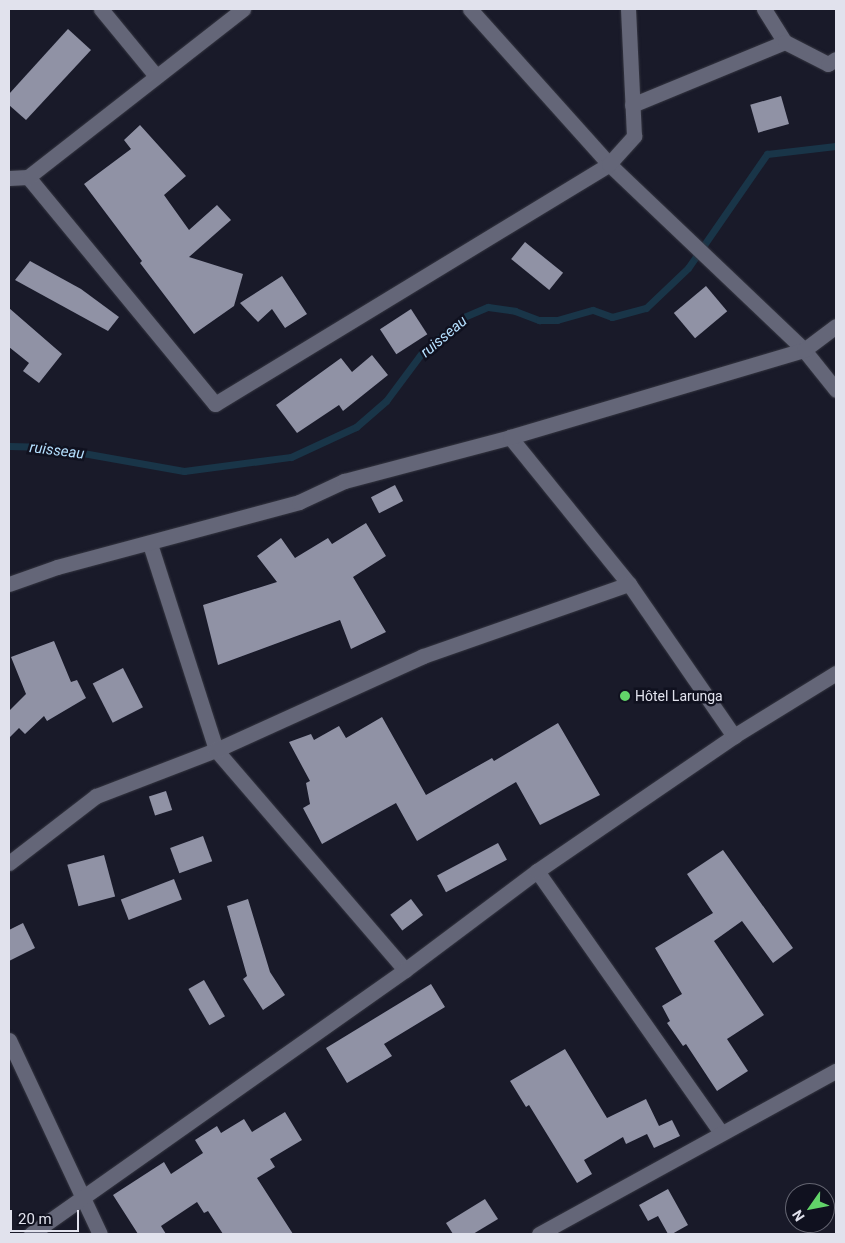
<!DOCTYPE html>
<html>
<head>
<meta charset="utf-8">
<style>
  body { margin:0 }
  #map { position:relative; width:845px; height:1243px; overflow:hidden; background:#191a29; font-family:Roboto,sans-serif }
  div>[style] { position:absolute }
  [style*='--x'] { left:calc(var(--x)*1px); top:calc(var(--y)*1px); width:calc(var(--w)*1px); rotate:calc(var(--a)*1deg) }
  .stream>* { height:7px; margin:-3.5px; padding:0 3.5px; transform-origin:3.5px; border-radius:3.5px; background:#193548 }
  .building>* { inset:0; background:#9092a5; transform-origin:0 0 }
  .roads { filter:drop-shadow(0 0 1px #353641) drop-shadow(0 0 1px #353641) }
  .minor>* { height:15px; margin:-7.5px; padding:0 7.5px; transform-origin:7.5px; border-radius:7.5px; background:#646678 }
  .dots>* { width:14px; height:14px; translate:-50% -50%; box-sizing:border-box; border:2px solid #10111f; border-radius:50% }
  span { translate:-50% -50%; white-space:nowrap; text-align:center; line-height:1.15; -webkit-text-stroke:5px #10111f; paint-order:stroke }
  .poi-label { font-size:14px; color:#e1e2ed }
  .left { translate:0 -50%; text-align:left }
  .water-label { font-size:15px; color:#b4dffe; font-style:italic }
  .frame { position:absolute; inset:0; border:10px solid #e1e2ed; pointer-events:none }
  .north { position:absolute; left:785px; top:1183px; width:50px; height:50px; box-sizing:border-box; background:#10111f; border:1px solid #646571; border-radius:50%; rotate:237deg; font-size:14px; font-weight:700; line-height:20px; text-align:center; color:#e1e2ed }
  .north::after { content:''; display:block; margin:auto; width:18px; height:22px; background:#62d469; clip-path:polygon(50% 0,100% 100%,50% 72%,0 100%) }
  .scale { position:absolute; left:10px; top:1210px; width:69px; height:22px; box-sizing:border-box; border:2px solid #e1e2ed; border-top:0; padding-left:6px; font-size:15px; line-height:18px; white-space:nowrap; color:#e1e2ed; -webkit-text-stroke:4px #10111f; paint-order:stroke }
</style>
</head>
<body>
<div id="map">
  <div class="stream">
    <i style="--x:9;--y:446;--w:40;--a:1.4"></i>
    <i style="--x:49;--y:447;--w:137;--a:10.1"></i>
    <i style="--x:184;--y:471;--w:108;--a:-7.5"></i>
    <i style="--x:291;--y:457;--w:72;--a:-24.8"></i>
    <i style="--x:356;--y:427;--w:40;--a:-41"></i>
    <i style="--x:386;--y:401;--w:64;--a:-53.3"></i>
    <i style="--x:424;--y:350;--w:52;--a:-39.5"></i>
    <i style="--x:464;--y:317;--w:26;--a:-23"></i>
    <i style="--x:488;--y:307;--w:27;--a:8"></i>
    <i style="--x:515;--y:311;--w:26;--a:21"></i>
    <i style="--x:539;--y:320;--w:18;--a:0"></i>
    <i style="--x:557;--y:320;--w:37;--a:-16"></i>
    <i style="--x:593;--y:310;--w:20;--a:20"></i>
    <i style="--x:612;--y:317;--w:35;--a:-15"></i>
    <i style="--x:646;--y:308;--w:58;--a:-43.6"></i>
    <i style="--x:688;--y:268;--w:139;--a:-55.3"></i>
    <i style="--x:767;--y:154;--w:69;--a:-6.6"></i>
  </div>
  <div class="building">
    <i style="clip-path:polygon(68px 29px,91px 50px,26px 120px,9px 105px,9px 94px)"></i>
    <i style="left:781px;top:96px;width:29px;height:32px;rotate:74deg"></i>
    <i style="clip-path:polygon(140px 125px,186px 176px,164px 195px,189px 230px,217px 205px,231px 220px,189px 257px,243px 274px,234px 306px,194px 334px,140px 263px,142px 261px,84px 184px,131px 149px,124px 140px)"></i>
    <i style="left:525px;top:242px;width:49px;height:22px;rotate:39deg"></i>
    <i style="clip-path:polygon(30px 261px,81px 289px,119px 317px,108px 331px,15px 280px)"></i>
    <i style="clip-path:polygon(282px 276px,307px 314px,285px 328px,272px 309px,258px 322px,240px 303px)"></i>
    <i style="left:706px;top:286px;width:33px;height:42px;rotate:50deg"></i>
    <i style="clip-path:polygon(9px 308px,62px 354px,39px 383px,23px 371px,29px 363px,9px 347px)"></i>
    <i style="left:411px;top:309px;width:30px;height:37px;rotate:57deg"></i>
    <i style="clip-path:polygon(372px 355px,388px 375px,343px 411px,339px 405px,297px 433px,276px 405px,341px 358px,352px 372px)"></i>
    <i style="left:395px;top:485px;width:18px;height:27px;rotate:63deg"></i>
    <i style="clip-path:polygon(366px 523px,386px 556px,353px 577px,386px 632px,351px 649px,340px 620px,218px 665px,203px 605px,277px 582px,257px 556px,281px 538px,295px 558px,328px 538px,332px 544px)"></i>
    <i style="clip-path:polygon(54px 641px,71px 682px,77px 680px,86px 698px,47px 721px,44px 716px,25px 734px,19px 728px,9px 738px,9px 711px,26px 694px,11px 657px)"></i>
    <i style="left:123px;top:668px;width:44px;height:34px;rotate:63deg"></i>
    <i style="clip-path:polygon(382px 717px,426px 795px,492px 758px,494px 761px,558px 723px,600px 795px,540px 825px,516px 782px,417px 841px,396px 803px,322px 844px,303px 808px,310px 804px,306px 783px,310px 781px,289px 742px,311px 734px,314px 740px,339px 726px,346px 738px)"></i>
    <i style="left:166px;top:791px;width:20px;height:18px;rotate:72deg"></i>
    <i style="left:203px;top:836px;width:27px;height:35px;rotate:70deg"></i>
    <i style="left:498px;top:843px;width:19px;height:69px;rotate:62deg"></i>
    <i style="clip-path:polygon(723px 850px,793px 948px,773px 963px,742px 921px,714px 941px,764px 1015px,727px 1039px,748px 1071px,717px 1091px,686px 1044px,683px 1046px,667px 1023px,670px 1021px,662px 1006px,682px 994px,655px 948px,713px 913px,687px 874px)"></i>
    <i style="left:104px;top:855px;width:43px;height:38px;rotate:75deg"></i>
    <i style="left:174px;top:879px;width:22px;height:57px;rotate:69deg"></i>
    <i style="clip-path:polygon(248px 899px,270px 972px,285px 995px,263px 1010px,243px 979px,247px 976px,227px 906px)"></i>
    <i style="left:411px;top:899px;width:20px;height:26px;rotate:53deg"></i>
    <i style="clip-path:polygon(23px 923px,35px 948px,9px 961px,9px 930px)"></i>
    <i style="left:204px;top:980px;width:42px;height:18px;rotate:60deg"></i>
    <i style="clip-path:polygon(431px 984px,445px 1007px,384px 1044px,392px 1056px,347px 1083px,326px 1048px)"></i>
    <i style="clip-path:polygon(565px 1049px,607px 1118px,646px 1099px,659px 1126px,672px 1120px,680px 1136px,654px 1148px,647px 1134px,626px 1144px,623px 1137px,584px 1160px,592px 1174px,577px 1183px,529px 1105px,526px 1107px,510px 1081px)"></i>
    <i style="clip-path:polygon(285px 1112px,302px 1140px,270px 1159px,275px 1167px,257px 1178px,293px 1234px,223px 1234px,208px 1211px,204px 1213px,197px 1202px,161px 1226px,166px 1234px,138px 1234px,113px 1195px,164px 1162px,171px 1174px,203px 1153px,195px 1140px,217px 1126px,221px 1133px,244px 1119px,252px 1132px)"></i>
    <i style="clip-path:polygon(668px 1189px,688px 1225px,672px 1234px,668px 1234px,658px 1216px,648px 1221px,639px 1205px)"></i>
    <i style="clip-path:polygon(485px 1199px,498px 1219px,473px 1234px,453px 1234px,446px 1223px)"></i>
  </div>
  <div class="roads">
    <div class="minor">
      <i style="--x:101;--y:9;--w:87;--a:50.6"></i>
      <i style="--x:470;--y:9;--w:208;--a:48.1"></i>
      <i style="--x:609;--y:164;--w:269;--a:43.6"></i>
      <i style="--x:804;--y:350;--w:51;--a:51.3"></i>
      <i style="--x:764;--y:9;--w:39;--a:58"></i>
      <i style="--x:632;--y:105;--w:165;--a:-22.4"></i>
      <i style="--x:785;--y:42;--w:48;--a:27.1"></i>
      <i style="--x:828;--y:64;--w:9;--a:-32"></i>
      <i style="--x:28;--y:177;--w:294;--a:50.5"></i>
      <i style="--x:215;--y:404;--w:461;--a:-31.3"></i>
      <i style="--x:609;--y:164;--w:38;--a:-48"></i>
      <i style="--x:634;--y:136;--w:127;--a:-92.7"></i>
      <i style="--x:9;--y:178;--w:19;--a:-3"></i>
      <i style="--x:28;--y:177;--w:273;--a:-38"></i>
      <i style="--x:510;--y:437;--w:189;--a:51"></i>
      <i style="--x:629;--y:584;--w:185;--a:55.4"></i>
      <i style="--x:150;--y:544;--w:216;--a:72.2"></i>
      <i style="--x:216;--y:750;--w:290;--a:49.3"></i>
      <i style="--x:9;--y:584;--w:51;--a:-19.5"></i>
      <i style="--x:57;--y:567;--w:251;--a:-15"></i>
      <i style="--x:299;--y:502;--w:50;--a:-25"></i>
      <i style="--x:344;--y:481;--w:172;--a:-14.8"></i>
      <i style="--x:510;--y:437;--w:307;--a:-16.5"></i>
      <i style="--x:804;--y:350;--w:40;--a:-37"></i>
      <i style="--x:9;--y:863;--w:110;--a:-37.6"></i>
      <i style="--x:96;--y:796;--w:129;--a:-21"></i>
      <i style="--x:216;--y:750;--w:227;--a:-24.4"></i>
      <i style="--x:423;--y:656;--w:218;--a:-19.3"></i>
      <i style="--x:537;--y:871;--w:320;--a:54.9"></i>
      <i style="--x:9;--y:1040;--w:214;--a:64.9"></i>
      <i style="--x:31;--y:1234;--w:458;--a:-35.2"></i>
      <i style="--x:405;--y:970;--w:165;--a:-36.9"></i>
      <i style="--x:537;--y:871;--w:239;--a:-34.4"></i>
      <i style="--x:734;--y:736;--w:120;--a:-31.7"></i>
      <i style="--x:539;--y:1234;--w:339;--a:-28.8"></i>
    </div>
  </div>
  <div class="dots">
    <i style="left:625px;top:696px;background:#62d469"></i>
  </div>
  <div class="poi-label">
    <span class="left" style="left:635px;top:696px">Hôtel Larunga</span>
  </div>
  <div class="water-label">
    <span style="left:444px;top:337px;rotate:-40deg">ruisseau</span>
    <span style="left:57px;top:451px;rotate:7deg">ruisseau</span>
  </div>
  <div class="frame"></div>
  <div class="north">N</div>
  <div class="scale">20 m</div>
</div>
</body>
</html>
